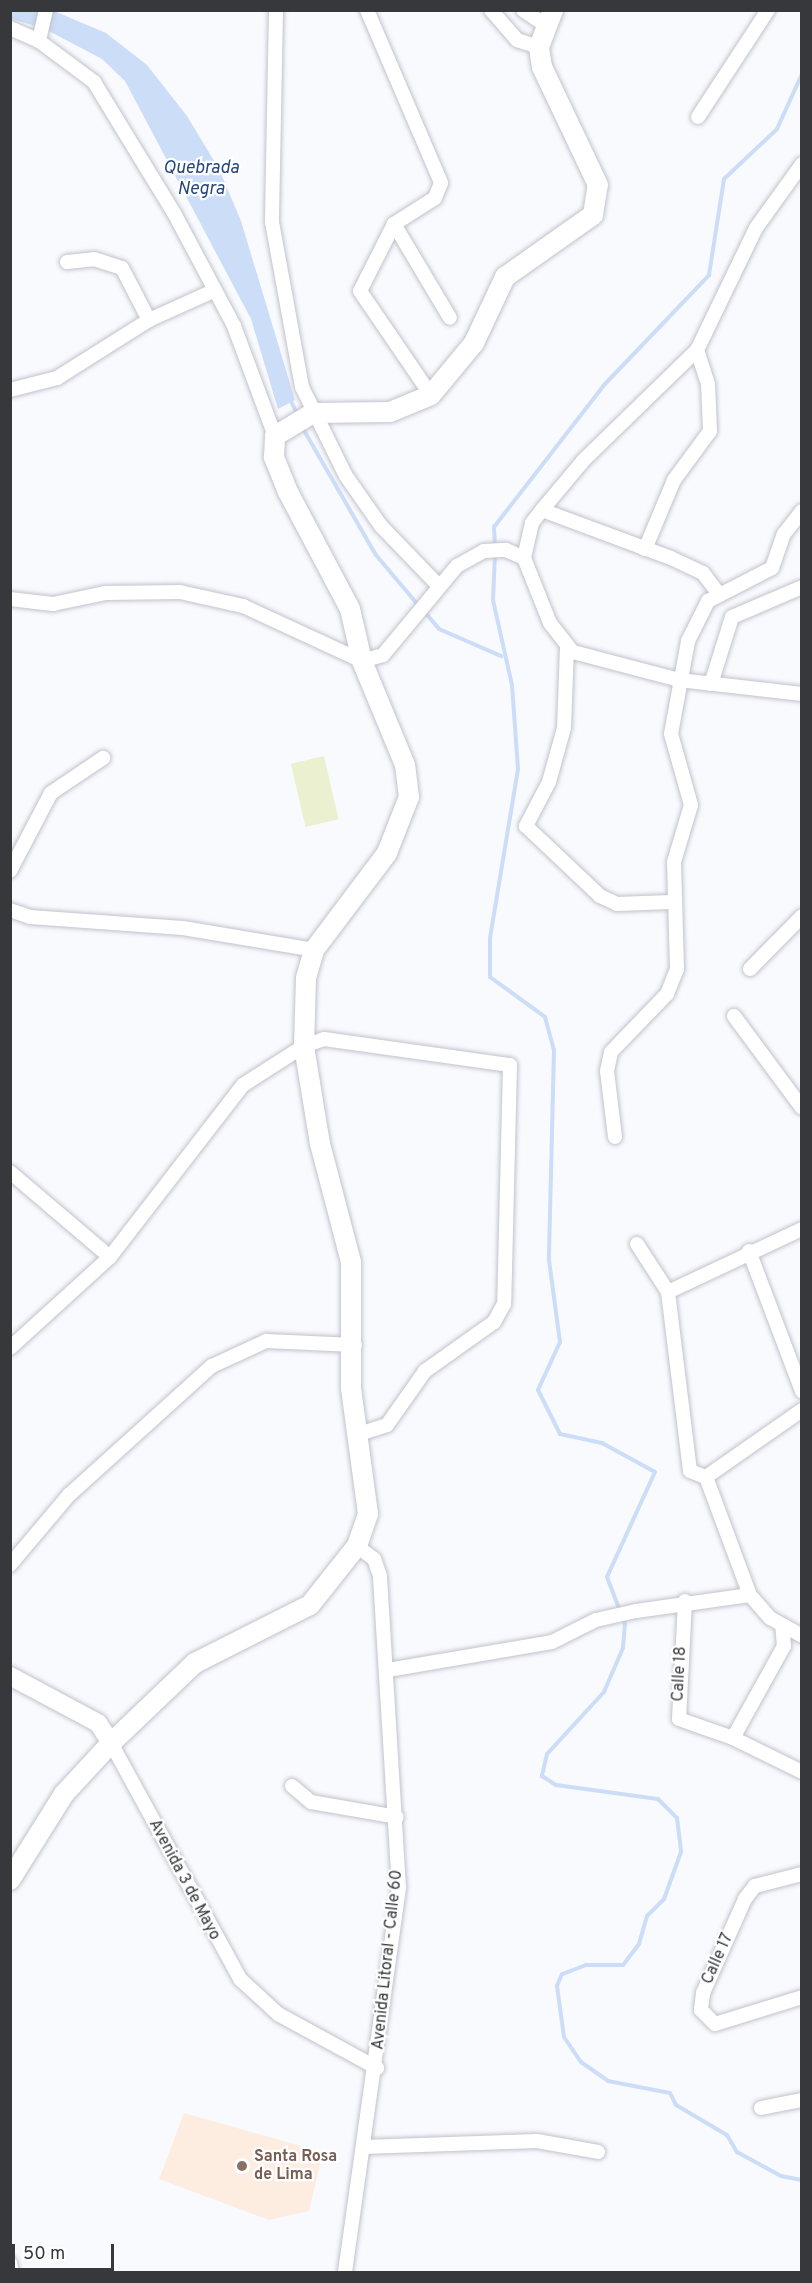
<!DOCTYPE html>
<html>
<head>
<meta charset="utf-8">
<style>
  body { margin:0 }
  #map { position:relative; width:812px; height:2283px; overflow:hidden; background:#f9fafe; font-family:Overpass,sans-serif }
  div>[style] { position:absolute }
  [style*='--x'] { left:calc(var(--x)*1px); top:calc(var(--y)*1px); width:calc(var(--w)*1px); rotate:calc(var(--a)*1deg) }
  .education>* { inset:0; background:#fdede0 }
  .green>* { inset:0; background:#ebf1d0; transform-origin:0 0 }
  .water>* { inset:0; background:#ccddf7 }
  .stream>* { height:4px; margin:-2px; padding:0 2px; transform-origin:2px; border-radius:2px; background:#ccddf7 }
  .roads { filter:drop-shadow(0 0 2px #c0c3cb) drop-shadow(0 0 2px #c0c3cb) }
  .minor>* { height:14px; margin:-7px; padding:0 7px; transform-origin:7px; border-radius:7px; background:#fff }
  .tertiary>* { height:18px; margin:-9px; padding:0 9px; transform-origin:9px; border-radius:9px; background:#fff }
  .secondary>* { height:20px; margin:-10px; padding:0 10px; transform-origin:10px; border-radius:10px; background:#fff }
  .dots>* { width:16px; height:16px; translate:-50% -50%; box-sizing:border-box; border:3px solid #fff; border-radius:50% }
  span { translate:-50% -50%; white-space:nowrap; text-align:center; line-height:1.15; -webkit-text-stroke:4.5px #fff; paint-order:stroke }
  .street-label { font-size:16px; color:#37383b }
  .education-label { font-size:16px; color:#785e54; font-weight:700 }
  .left { translate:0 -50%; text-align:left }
  .water-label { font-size:18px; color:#25467b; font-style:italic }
  .frame { position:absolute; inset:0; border:12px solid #37383b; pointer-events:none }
  .scale { position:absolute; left:12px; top:2244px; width:102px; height:27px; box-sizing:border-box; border:3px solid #37383b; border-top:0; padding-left:8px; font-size:18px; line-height:21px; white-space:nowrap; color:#37383b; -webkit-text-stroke:4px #fff; paint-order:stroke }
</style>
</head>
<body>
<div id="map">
  <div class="education">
    <i style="clip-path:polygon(184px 2113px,323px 2152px,309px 2211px,269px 2220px,159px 2179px)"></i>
  </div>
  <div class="green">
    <i style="left:324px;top:756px;width:65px;height:34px;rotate:77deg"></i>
  </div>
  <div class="water">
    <i style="clip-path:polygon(11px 11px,54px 11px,106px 33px,147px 65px,187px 116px,219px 169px,241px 221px,295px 400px,278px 409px,251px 319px,125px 81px,102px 59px,43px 28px,11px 19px)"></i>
  </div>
  <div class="stream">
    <i style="--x:290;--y:399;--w:17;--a:65"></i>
    <i style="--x:302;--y:427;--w:148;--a:60"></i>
    <i style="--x:376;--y:555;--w:67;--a:49.9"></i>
    <i style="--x:495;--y:547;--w:20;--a:-93"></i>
    <i style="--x:494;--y:527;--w:181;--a:-52.2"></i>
    <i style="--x:605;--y:384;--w:151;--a:-46.3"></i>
    <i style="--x:709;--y:275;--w:97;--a:-81.1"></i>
    <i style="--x:724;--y:179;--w:73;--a:-43.3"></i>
    <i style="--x:777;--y:129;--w:60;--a:-65.6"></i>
    <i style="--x:495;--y:554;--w:46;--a:92.5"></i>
    <i style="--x:493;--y:600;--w:87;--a:77.4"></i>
    <i style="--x:512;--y:685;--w:84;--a:85.9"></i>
    <i style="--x:518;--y:769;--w:172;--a:99.4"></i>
    <i style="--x:490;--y:939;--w:38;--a:90"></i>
    <i style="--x:490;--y:977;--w:68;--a:36"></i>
    <i style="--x:545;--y:1017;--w:34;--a:75"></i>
    <i style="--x:554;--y:1050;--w:210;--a:91.4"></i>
    <i style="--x:549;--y:1260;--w:83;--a:82.4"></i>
    <i style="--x:560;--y:1342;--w:53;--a:114.6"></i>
    <i style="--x:538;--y:1390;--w:49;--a:63.4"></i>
    <i style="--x:560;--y:1434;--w:43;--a:12.1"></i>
    <i style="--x:602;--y:1443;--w:60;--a:28.7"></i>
    <i style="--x:655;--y:1472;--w:115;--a:114.6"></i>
    <i style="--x:607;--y:1577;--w:50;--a:69"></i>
    <i style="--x:625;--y:1624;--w:24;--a:95"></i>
    <i style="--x:623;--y:1648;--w:48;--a:113.4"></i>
    <i style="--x:604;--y:1692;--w:84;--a:132.6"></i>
    <i style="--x:547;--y:1754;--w:23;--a:103"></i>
    <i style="--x:542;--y:1776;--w:17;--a:33"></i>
    <i style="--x:556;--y:1785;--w:103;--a:7.8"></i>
    <i style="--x:658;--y:1799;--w:27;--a:45"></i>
    <i style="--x:677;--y:1818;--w:34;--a:83"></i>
    <i style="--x:681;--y:1852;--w:50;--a:109.9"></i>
    <i style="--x:664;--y:1899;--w:24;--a:135"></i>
    <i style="--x:647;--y:1916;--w:29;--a:106"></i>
    <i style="--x:639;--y:1944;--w:26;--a:127"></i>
    <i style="--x:623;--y:1965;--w:37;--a:180"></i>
    <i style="--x:586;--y:1965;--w:26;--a:159"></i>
    <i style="--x:562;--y:1974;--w:13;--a:113"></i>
    <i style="--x:557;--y:1986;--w:51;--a:82.2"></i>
    <i style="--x:564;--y:2037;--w:30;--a:56"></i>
    <i style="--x:581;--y:2062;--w:33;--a:35"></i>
    <i style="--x:608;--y:2081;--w:63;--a:11"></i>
    <i style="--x:670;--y:2093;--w:13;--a:63"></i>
    <i style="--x:676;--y:2105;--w:59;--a:30.5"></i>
    <i style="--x:727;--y:2135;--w:20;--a:60"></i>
    <i style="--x:737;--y:2152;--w:50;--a:28.6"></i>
    <i style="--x:781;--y:2176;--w:21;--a:11"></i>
    <i style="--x:424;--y:611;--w:23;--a:50"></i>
    <i style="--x:439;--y:629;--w:68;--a:23.5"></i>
  </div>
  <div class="roads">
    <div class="minor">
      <i style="--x:46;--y:10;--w:32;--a:103"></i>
      <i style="--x:39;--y:41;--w:69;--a:36.7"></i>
      <i style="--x:94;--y:82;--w:153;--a:58.6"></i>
      <i style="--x:174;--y:213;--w:128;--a:62"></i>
      <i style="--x:234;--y:326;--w:117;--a:69.6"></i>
      <i style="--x:276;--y:10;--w:212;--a:91.1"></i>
      <i style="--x:272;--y:222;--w:168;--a:79.7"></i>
      <i style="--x:302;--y:387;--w:99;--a:63.7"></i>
      <i style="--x:346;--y:476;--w:61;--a:55"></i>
      <i style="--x:381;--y:526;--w:82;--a:46"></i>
      <i style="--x:367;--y:10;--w:188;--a:66.8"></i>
      <i style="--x:441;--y:183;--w:16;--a:112"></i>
      <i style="--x:435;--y:198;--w:49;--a:147.6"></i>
      <i style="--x:394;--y:224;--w:75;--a:116.9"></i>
      <i style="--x:360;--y:291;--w:126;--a:55.7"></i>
      <i style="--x:491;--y:10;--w:40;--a:49"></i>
      <i style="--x:517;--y:40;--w:23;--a:18"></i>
      <i style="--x:523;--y:10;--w:27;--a:34"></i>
      <i style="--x:10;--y:28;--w:32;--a:24"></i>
      <i style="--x:698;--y:117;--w:128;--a:-56.8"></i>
      <i style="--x:802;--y:164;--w:79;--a:125.7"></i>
      <i style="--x:756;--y:228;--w:136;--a:115.8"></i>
      <i style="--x:697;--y:350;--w:159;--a:135.8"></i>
      <i style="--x:583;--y:461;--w:64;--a:129.9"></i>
      <i style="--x:542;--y:510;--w:16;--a:128"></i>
      <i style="--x:532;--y:523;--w:36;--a:103"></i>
      <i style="--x:524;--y:558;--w:70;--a:68.2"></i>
      <i style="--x:550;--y:623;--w:37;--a:52"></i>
      <i style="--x:573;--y:652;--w:110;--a:14.8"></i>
      <i style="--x:679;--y:680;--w:124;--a:6.5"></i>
      <i style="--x:394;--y:224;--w:109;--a:59.2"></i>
      <i style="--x:67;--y:262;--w:27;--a:-6"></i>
      <i style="--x:94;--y:259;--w:29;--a:18"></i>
      <i style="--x:122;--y:268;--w:59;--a:62.6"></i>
      <i style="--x:149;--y:320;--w:72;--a:-24.4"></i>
      <i style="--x:10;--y:390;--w:49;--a:-14.3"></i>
      <i style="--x:57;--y:378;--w:109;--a:-32.2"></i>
      <i style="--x:542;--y:510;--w:138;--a:20.4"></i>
      <i style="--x:671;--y:558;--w:35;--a:25"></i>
      <i style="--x:703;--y:573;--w:25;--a:53"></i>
      <i style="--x:645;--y:549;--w:75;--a:-67.2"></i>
      <i style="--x:674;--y:480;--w:61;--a:-53.7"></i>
      <i style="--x:710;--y:431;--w:47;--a:-92.4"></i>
      <i style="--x:708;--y:384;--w:36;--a:-108"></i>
      <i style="--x:10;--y:599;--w:43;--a:6.6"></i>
      <i style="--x:53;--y:604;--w:53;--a:-11.9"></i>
      <i style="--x:105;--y:593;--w:75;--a:-0.8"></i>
      <i style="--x:180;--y:592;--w:65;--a:12.5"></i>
      <i style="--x:243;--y:606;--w:131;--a:24.8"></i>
      <i style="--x:362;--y:661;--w:22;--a:-16"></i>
      <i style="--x:383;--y:655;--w:116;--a:-50.3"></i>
      <i style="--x:457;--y:566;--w:31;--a:-29"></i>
      <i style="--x:484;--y:551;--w:22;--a:-3"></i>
      <i style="--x:506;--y:550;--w:20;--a:24"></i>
      <i style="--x:567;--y:647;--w:81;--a:92.1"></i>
      <i style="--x:564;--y:728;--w:56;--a:105.5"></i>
      <i style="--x:549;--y:782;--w:50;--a:117.6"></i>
      <i style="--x:526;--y:826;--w:102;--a:43.4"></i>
      <i style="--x:600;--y:896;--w:19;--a:25"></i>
      <i style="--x:617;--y:904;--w:54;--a:-2.1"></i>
      <i style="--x:711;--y:684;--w:70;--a:-72.6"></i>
      <i style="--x:732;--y:617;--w:76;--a:-23.2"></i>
      <i style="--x:10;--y:871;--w:88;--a:-62.3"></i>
      <i style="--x:51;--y:793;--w:63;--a:-33.9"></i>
      <i style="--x:10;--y:910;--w:21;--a:19"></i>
      <i style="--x:30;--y:917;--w:153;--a:4.1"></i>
      <i style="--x:183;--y:928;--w:133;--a:9.5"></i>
      <i style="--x:750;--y:969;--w:74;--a:-45.5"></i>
      <i style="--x:734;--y:1016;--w:114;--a:53.5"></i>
      <i style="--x:615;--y:1137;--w:66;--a:-96.9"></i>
      <i style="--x:607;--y:1071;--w:19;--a:-78"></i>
      <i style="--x:611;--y:1052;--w:81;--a:-46"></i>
      <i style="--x:667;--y:994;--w:27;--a:-68"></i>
      <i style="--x:677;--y:969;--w:107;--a:-91.6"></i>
      <i style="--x:674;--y:862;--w:59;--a:-73.4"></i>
      <i style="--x:691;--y:805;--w:74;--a:-105.7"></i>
      <i style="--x:671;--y:734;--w:95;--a:-79.6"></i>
      <i style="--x:688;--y:641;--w:45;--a:-63.4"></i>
      <i style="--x:708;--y:601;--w:72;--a:-27.3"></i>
      <i style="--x:772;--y:568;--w:36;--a:-71"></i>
      <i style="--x:784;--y:534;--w:29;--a:-52"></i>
      <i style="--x:10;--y:1172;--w:131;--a:40.4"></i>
      <i style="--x:637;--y:1244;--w:57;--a:57.1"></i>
      <i style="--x:668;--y:1292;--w:180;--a:83"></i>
      <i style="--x:690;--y:1471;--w:17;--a:21"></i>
      <i style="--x:706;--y:1477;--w:117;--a:-34.9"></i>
      <i style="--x:749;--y:1251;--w:150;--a:69.3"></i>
      <i style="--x:668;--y:1292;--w:148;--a:-25.2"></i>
      <i style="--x:10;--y:1348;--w:135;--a:-42.3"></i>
      <i style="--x:110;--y:1257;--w:217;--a:-52.3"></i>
      <i style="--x:243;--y:1085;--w:72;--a:-32.6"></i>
      <i style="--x:304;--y:1046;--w:21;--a:-19"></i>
      <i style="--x:324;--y:1039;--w:188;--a:8"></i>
      <i style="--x:510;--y:1065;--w:239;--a:91.4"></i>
      <i style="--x:504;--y:1304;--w:21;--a:119"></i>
      <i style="--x:494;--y:1322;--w:85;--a:144.6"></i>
      <i style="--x:425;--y:1371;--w:66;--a:125.1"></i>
      <i style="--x:387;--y:1425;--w:28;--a:162"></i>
      <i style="--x:706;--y:1477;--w:126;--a:69.6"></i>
      <i style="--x:750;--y:1595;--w:30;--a:49"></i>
      <i style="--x:770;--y:1618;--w:37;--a:29"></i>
      <i style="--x:10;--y:1565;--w:92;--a:-49.9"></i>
      <i style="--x:69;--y:1495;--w:193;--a:-42.1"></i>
      <i style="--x:212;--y:1366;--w:60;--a:-24.8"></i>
      <i style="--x:266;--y:1341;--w:89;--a:2.6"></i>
      <i style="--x:685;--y:1601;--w:118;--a:92.9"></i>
      <i style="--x:679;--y:1719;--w:57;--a:19.4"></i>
      <i style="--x:733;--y:1738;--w:77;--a:26.2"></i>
      <i style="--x:388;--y:1670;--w:166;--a:-9.7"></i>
      <i style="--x:552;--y:1642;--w:49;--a:-26.6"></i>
      <i style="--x:596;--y:1620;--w:41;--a:-12.7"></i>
      <i style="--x:636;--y:1611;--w:115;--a:-8"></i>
      <i style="--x:733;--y:1738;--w:105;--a:-61"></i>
      <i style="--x:784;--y:1646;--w:21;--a:-95"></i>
      <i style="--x:111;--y:1743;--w:269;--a:61.3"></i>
      <i style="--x:240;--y:1979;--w:52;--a:42.6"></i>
      <i style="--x:278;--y:2014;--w:113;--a:28.6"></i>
      <i style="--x:292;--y:1786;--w:25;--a:40"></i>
      <i style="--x:311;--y:1802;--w:87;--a:9.9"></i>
      <i style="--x:802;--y:1874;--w:49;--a:165.7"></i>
      <i style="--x:755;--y:1886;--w:16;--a:128"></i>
      <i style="--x:745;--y:1899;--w:103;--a:114.1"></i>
      <i style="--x:703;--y:1993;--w:17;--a:97"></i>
      <i style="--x:701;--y:2010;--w:20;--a:45"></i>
      <i style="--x:715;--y:2024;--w:91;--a:-17.2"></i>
      <i style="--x:761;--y:2108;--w:42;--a:-11"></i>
      <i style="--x:363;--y:2147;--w:174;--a:-2"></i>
      <i style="--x:537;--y:2141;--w:62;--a:10.2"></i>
      <i style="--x:10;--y:2263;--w:9;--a:77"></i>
      <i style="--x:345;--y:2272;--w:388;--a:-82"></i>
      <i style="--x:399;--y:1888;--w:313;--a:-93.5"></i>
      <i style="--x:380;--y:1576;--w:18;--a:-109"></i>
      <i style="--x:374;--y:1559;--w:21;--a:-143"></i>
    </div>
    <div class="tertiary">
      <i style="--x:10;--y:1676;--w:100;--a:28.1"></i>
      <i style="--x:98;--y:1723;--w:24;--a:57"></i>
    </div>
    <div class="secondary">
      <i style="--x:10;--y:1880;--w:102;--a:-57.9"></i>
      <i style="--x:64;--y:1794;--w:69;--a:-47.3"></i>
      <i style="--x:111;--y:1743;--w:116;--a:-43.6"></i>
      <i style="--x:195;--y:1663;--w:129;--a:-26.8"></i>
      <i style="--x:310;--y:1605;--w:75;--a:-51.5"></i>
      <i style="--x:357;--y:1546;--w:34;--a:-71"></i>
      <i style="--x:368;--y:1514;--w:127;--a:-97.7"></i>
      <i style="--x:351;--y:1388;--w:126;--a:-90"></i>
      <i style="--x:351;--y:1262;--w:122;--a:-104.7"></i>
      <i style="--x:320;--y:1144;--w:99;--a:-99.3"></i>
      <i style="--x:304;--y:1046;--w:68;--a:-88.3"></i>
      <i style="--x:306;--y:978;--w:29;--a:-74"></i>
      <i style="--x:314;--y:950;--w:121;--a:-53"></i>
      <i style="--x:387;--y:853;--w:60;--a:-68.6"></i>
      <i style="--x:409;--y:797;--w:32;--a:-97"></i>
      <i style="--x:405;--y:765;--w:113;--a:-112.5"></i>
      <i style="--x:362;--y:661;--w:53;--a:-103"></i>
      <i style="--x:350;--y:609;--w:132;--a:-117.9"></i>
      <i style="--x:288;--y:492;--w:38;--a:-112"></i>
      <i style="--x:274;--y:457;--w:21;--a:-87"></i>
      <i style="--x:275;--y:436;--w:44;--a:-31.2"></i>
      <i style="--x:313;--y:413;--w:77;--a:-0.7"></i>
      <i style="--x:390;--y:412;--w:44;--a:-22.5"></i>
      <i style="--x:431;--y:395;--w:67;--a:-50.4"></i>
      <i style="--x:474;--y:343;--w:73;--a:-64.8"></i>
      <i style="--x:505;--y:277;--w:108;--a:-35.2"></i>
      <i style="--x:593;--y:215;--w:30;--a:-81"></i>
      <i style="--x:598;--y:185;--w:131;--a:-115.4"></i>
      <i style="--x:542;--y:67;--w:20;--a:-99"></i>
      <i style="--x:539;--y:47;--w:40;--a:-69"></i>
    </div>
  </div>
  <div class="dots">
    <i style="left:242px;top:2166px;background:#8d6e63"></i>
  </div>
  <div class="street-label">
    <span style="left:680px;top:1674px;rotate:-87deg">Calle 18</span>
    <span style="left:184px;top:1880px;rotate:62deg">Avenida 3 de Mayo</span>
    <span style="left:718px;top:1959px;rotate:-66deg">Calle 17</span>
    <span style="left:388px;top:1960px;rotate:-84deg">Avenida Litoral - Calle 60</span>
  </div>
  <div class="education-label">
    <span class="left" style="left:254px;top:2166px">Santa Rosa<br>de Lima</span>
  </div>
  <div class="water-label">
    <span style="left:201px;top:180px">Quebrada<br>Negra</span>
  </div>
  <div class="frame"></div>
  <div class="scale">50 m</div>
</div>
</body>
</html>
